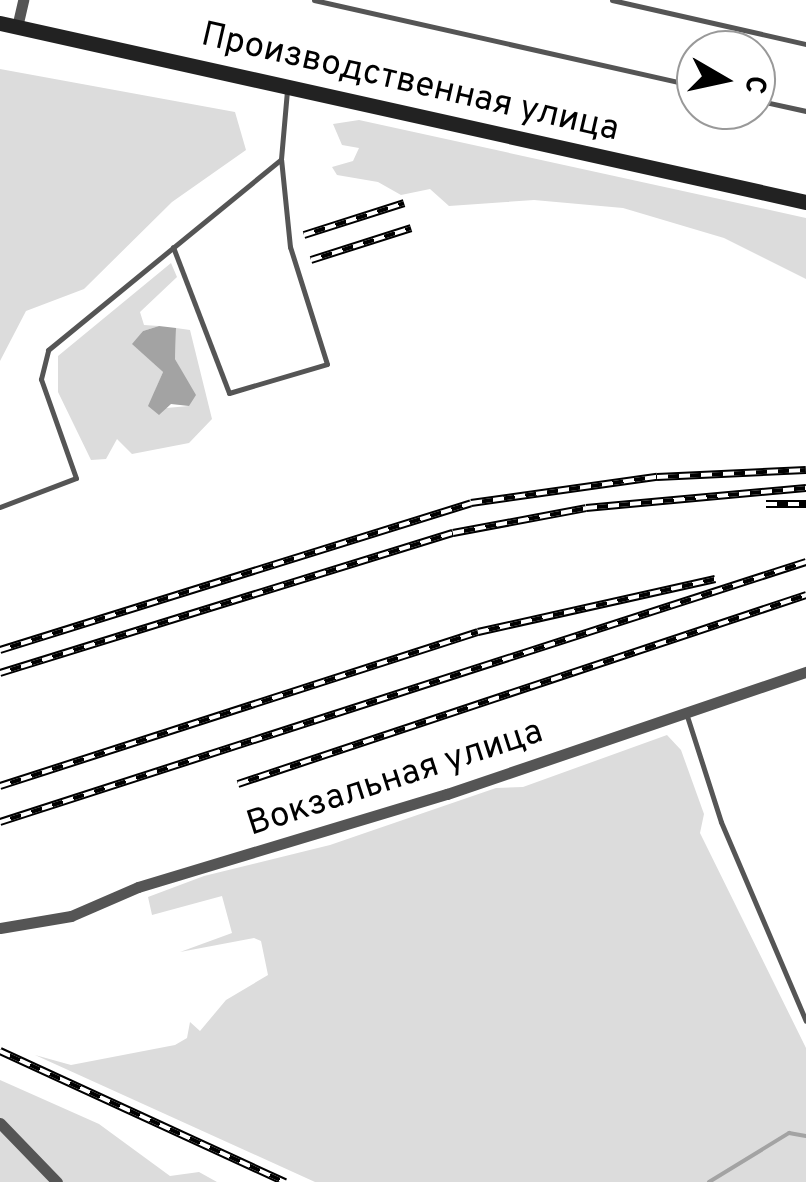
<!DOCTYPE html>
<html>
<head>
<meta charset="utf-8">
<style>
  body { margin:0 }
  #map { position:relative; width:806px; height:1182px; overflow:hidden; background:#fff; font-family:Overpass,sans-serif }
  div>[style] { position:absolute }
  [style*='--x'] { left:calc(var(--x)*1px); top:calc(var(--y)*1px); width:calc(var(--w)*1px); rotate:calc(var(--a)*1deg) }
  .green>* { inset:0; background:#dcdcdc }
  .water>* { inset:0; background:#a3a3a3 }
  .stream>* { height:4px; margin:-2px; padding:0 2px; transform-origin:2px; border-radius:2px; background:#a3a3a3 }
  .lane>* { height:5px; margin:-2.5px; padding:0 2.5px; transform-origin:2.5px; border-radius:2.5px; background:#555 }
  .street>* { height:11px; margin:-5.5px; padding:0 5.5px; transform-origin:5.5px; border-radius:5.5px; background:#555 }
  .secondary>* { height:15px; margin:-7.5px; padding:0 7.5px; transform-origin:7.5px; border-radius:7.5px; background:#222 }
  .rail>* { height:8px; margin-top:-4px; transform-origin:0; background:repeating-linear-gradient(90deg,#fff 0 11px,#000 0 22px); box-sizing:border-box; border-block:2px solid #000 }
  span { translate:-50% -50%; white-space:nowrap; text-align:center; line-height:1.15; -webkit-text-stroke:9px #fff; paint-order:stroke }
  .street-label { font-size:35px; color:#000 }
  .north { position:absolute; left:676px; top:30px; width:100px; height:100px; box-sizing:border-box; background:#fff; border:2px solid #999; border-radius:50%; rotate:99deg; font-size:28px; font-weight:700; line-height:40px; text-align:center; color:#000 }
  .north::after { content:''; display:block; margin:auto; width:35px; height:45px; background:#000; clip-path:polygon(50% 0,100% 100%,50% 72%,0 100%) }
</style>
</head>
<body>
<div id="map">
  <div class="green">
    <i style="clip-path:polygon(0 69px,235px 112px,246px 150px,172px 202px,84px 289px,26px 311px,0 361px)"></i>
    <i style="clip-path:polygon(359px 120px,806px 218px,806px 279px,724px 238px,623px 208px,534px 200px,449px 206px,430px 189px,401px 195px,378px 182px,337px 175px,332px 167px,353px 161px,359px 148px,342px 145px,333px 124px)"></i>
    <i style="clip-path:polygon(171px 263px,177px 277px,140px 312px,144px 325px,159px 326px,143px 331px,133px 344px,163px 372px,155px 391px,166px 408px,189px 406px,191px 389px,175px 359px,176px 328px,190px 330px,212px 419px,189px 443px,132px 454px,117px 439px,106px 459px,91px 460px,58px 392px,58px 356px)"></i>
    <i style="clip-path:polygon(667px 735px,681px 750px,704px 814px,700px 833px,806px 1048px,806px 1182px,315px 1182px,35px 1055px,71px 1065px,175px 1045px,187px 1038px,190px 1022px,200px 1031px,226px 1000px,268px 975px,261px 941px,254px 938px,180px 952px,232px 933px,222px 896px,152px 915px,148px 897px,204px 876px,330px 845px,496px 788px,523px 787px)"></i>
    <i style="clip-path:polygon(0 1080px,99px 1124px,170px 1176px,199px 1172px,217px 1182px,0 1182px)"></i>
  </div>
  <div class="water">
    <i style="clip-path:polygon(159px 326px,176px 328px,175px 359px,196px 395px,189px 406px,171px 404px,159px 415px,148px 406px,163px 372px,132px 344px,143px 331px)"></i>
  </div>
  <div class="stream">
    <i style="--x:709;--y:1182;--w:94;--a:-31.5"></i>
    <i style="--x:789;--y:1133;--w:17;--a:10"></i>
  </div>
  <div class="lane">
    <i style="--x:314;--y:0;--w:392;--a:12.7"></i>
    <i style="--x:612;--y:0;--w:199;--a:12.8"></i>
    <i style="--x:756;--y:100;--w:51;--a:12.4"></i>
    <i style="--x:173;--y:247;--w:156;--a:69"></i>
    <i style="--x:229;--y:393;--w:102;--a:-16.5"></i>
    <i style="--x:327;--y:364;--w:123;--a:-107.5"></i>
    <i style="--x:290;--y:247;--w:88;--a:-95.8"></i>
    <i style="--x:281;--y:159;--w:69;--a:-85"></i>
    <i style="--x:0;--y:507;--w:81;--a:-20.9"></i>
    <i style="--x:76;--y:478;--w:105;--a:-109.5"></i>
    <i style="--x:41;--y:379;--w:30;--a:-76"></i>
    <i style="--x:48;--y:350;--w:301;--a:-39.3"></i>
    <i style="--x:687;--y:716;--w:111;--a:72.2"></i>
    <i style="--x:721;--y:822;--w:216;--a:66.9"></i>
  </div>
  <div class="street">
    <i style="--x:17;--y:27;--w:28;--a:-77"></i>
    <i style="--x:0;--y:928;--w:72;--a:-9.6"></i>
    <i style="--x:71;--y:916;--w:73;--a:-23.4"></i>
    <i style="--x:138;--y:887;--w:323;--a:-16.8"></i>
    <i style="--x:447;--y:794;--w:379;--a:-18.8"></i>
    <i style="--x:0;--y:1123;--w:82;--a:46"></i>
  </div>
  <div class="secondary">
    <i style="--x:0;--y:23;--w:826;--a:12.52"></i>
  </div>
  <div class="rail">
    <i style="--x:304;--y:235;--w:105;--a:-17.7"></i>
    <i style="--x:311;--y:260;--w:105;--a:-17.7"></i>
    <i style="--x:766;--y:504;--w:40;--a:0"></i>
    <i style="--x:0;--y:650;--w:493;--a:-17.3"></i>
    <i style="--x:471;--y:503;--w:188;--a:-8"></i>
    <i style="--x:657;--y:477;--w:149;--a:-2.7"></i>
    <i style="--x:0;--y:673;--w:474;--a:-17.2"></i>
    <i style="--x:453;--y:533;--w:135;--a:-10.6"></i>
    <i style="--x:586;--y:508;--w:221;--a:-5.2"></i>
    <i style="--x:238;--y:784;--w:599;--a:-18.4"></i>
    <i style="--x:0;--y:786;--w:502;--a:-17.86"></i>
    <i style="--x:478;--y:632;--w:243;--a:-12.6"></i>
    <i style="--x:0;--y:822;--w:847;--a:-17.88"></i>
    <i style="--x:0;--y:1051;--w:314;--a:24.7"></i>
  </div>
  <div class="street-label">
    <span style="left:410px;top:83px;rotate:13deg">Производственная улица</span>
    <span style="left:395px;top:779px;rotate:-18deg">Вокзальная улица</span>
  </div>
  <div class="north">С</div>
</div>
</body>
</html>
